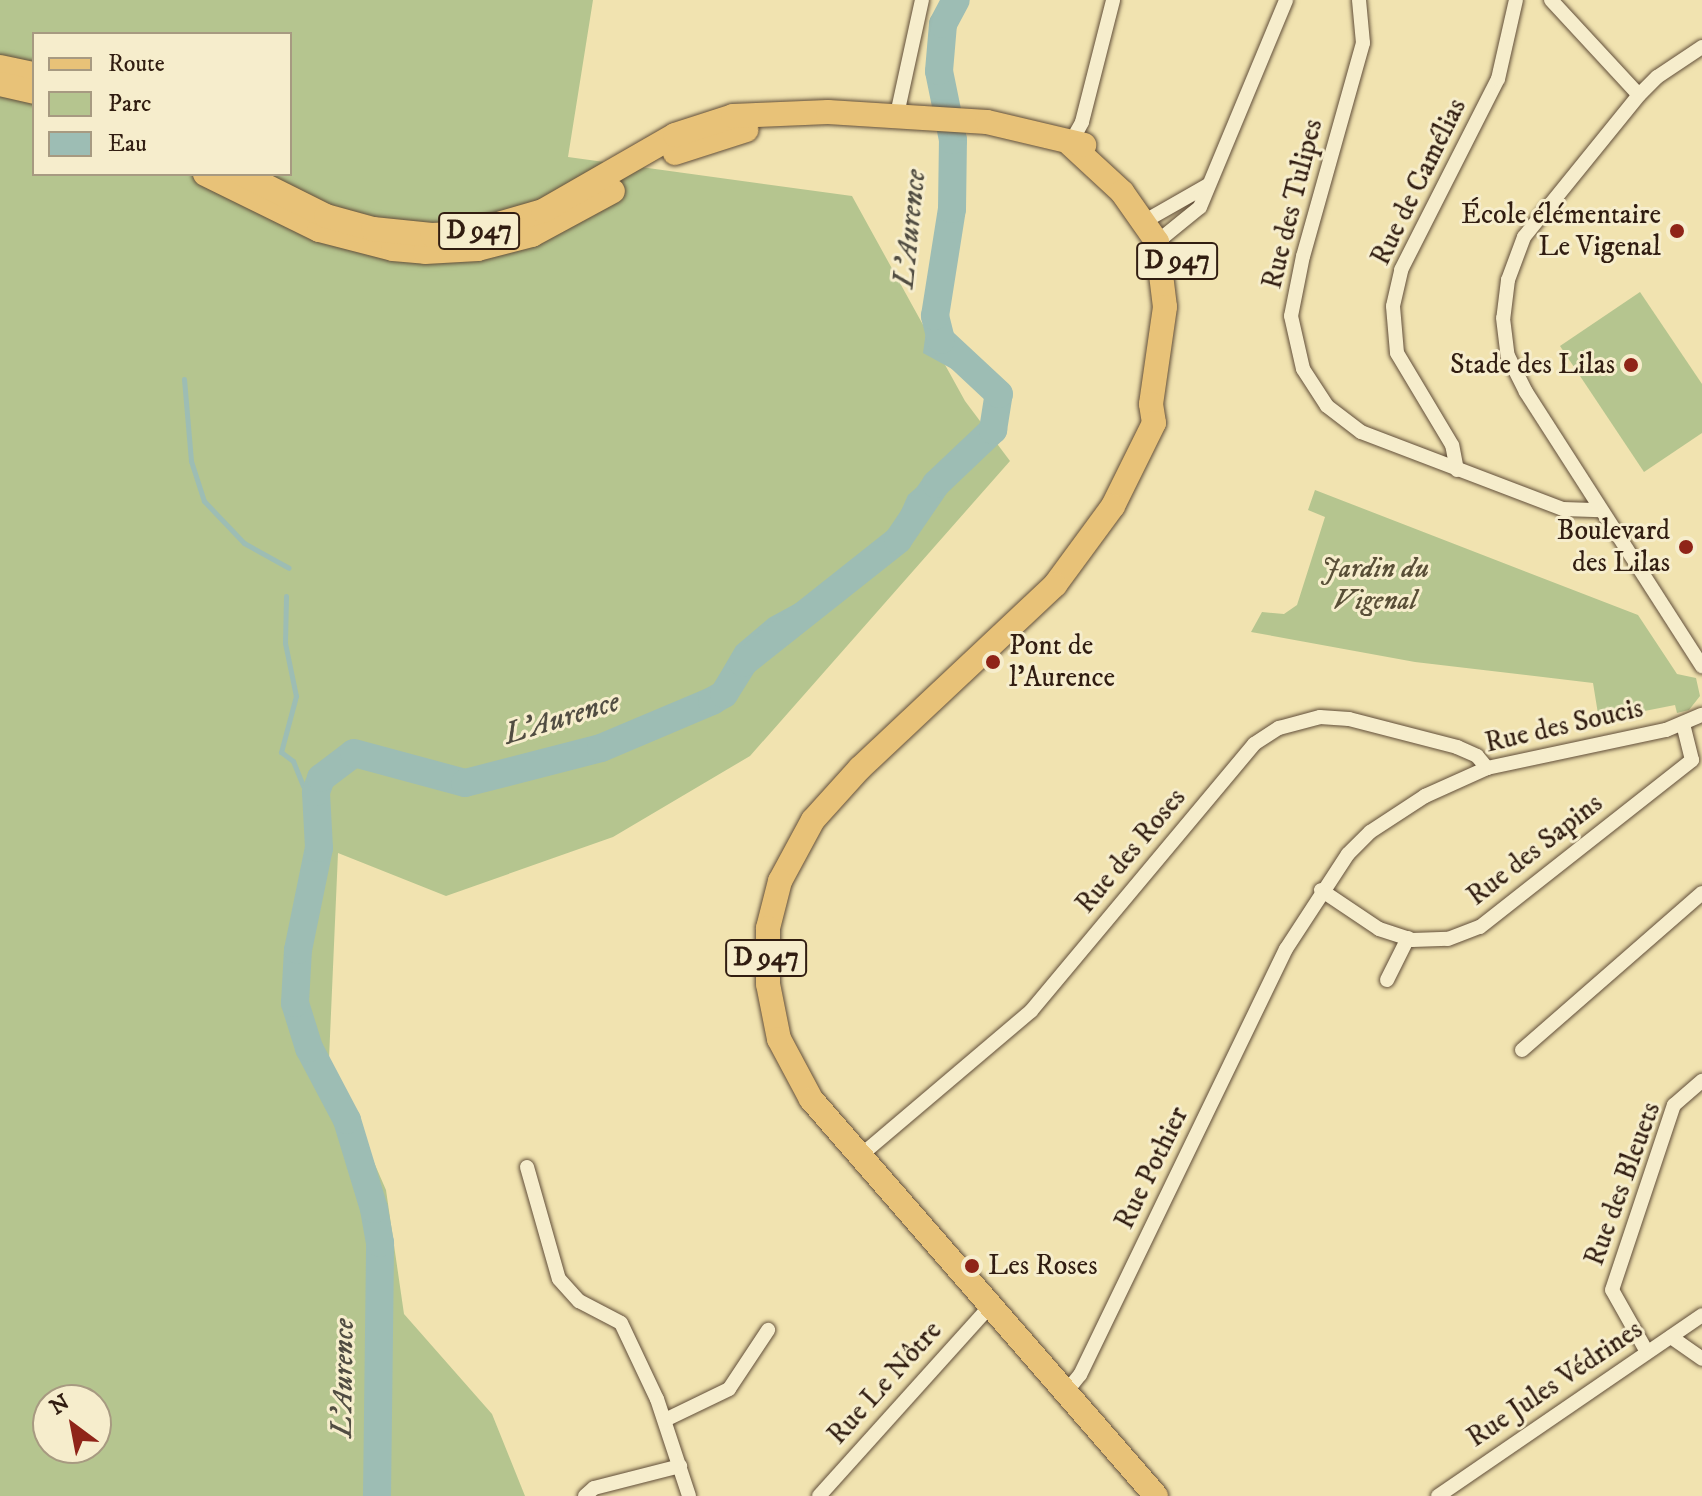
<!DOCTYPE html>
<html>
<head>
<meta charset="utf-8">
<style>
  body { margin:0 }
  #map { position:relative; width:1702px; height:1496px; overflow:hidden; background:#f1e3b0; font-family:"IM FELL DW Pica",serif }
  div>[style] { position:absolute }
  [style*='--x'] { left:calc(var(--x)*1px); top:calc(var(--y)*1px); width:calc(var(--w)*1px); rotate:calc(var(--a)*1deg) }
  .green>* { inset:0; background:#b5c58f }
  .water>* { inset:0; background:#9dbdb4 }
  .stream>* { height:5px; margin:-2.5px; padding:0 2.5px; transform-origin:2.5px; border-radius:2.5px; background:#9dbdb4 }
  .river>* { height:28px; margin:-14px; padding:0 14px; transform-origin:14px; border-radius:14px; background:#9dbdb4 }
  .roads { filter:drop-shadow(0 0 2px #614e39) drop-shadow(0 0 2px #614e39) }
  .street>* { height:14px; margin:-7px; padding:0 7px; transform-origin:7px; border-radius:7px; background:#f6edcc }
  .primary>* { height:24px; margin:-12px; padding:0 12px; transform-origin:12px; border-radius:12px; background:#e8c278 }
  .dots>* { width:22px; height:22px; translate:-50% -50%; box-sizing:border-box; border:4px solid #f6edcc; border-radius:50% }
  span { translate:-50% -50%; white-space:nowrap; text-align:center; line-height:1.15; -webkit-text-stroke:6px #f6edcc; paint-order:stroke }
  .shield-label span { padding:2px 6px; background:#f6edcc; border:2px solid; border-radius:6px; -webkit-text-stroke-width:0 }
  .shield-label { font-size:26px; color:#311d11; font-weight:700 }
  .street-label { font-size:28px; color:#311d11 }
  .poi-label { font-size:28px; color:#311d11 }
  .right { translate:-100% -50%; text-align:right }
  .left { translate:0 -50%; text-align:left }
  .park-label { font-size:28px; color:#594f37; font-style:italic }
  .water-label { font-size:30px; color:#514d42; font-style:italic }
  .legend { position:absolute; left:32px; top:32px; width:260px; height:144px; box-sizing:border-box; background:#f6edcc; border:2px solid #a79a81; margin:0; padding:10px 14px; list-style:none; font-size:24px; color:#311d11 }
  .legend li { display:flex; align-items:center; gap:16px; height:40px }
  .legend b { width:40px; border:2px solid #a79a81 }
  .north { position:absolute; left:32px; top:1384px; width:80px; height:80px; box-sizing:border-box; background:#f6edcc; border:2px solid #a79a81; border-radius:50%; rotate:328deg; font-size:22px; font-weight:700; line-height:32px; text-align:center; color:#311d11 }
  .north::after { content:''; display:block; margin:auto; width:28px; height:36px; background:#8f2418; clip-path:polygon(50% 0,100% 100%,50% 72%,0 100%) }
</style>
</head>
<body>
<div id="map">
  <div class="green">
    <i style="clip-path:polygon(evenodd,0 0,593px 0,568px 157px,852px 196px,965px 401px,1010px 461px,750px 756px,613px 837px,446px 896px,338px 853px,329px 1059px,386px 1190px,404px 1314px,492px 1414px,525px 1496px,0 1496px,0 0,34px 34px,290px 34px,290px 174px,34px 174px,34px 34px,0 0,48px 1400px,96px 1400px,96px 1448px,48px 1448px,48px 1400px)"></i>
    <i style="clip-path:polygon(1640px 292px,1702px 384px,1702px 433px,1644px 472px,1560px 346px)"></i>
    <i style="clip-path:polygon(1315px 490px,1638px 615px,1677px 674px,1696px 678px,1700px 696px,1689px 710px,1677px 713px,1675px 705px,1599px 720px,1593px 683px,1415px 662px,1251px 632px,1262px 612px,1284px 614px,1297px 605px,1325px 517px,1308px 510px)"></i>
  </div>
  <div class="water">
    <i style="clip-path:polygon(948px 0,956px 0,943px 24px,939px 71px,947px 109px,936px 109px,932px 48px)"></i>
    <i style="clip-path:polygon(944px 137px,953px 140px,952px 209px,936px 291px,936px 330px,967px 365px,993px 383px,1000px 408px,993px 430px,936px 484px,898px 540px,743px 663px,724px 694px,712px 701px,601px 748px,465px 783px,375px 755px,354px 753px,331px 768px,316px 792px,315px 887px,298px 950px,290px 1015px,290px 944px,311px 862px,304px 785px,319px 764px,355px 742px,472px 773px,511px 759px,553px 756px,576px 744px,596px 743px,707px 696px,736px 646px,769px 618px,835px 582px,894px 527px,908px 495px,988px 426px,992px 410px,985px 387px,923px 353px,944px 201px)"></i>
  </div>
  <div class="stream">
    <i style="--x:184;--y:379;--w:82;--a:85.1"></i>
    <i style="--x:191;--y:461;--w:42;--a:72"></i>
    <i style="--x:204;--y:501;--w:58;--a:46.4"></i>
    <i style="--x:244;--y:543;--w:51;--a:29.1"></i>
    <i style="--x:286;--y:596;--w:47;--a:91.2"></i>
    <i style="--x:285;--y:643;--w:54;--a:78.3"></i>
    <i style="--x:296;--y:696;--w:58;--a:105"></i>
    <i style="--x:281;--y:752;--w:15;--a:37"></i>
    <i style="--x:293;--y:761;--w:27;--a:68"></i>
  </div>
  <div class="river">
    <i style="--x:377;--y:1496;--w:253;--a:-89.3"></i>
    <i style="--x:380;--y:1243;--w:35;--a:-100"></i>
    <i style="--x:374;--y:1209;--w:93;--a:-106.9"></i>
    <i style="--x:347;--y:1120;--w:81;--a:-117.8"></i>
    <i style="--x:309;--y:1048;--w:47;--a:-107.3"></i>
    <i style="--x:295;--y:1003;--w:53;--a:-86.8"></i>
    <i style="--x:298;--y:950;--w:104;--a:-78.4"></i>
    <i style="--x:319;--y:848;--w:56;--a:-93.1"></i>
    <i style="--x:316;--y:792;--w:15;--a:-70"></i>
    <i style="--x:321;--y:778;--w:41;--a:-37.1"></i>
    <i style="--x:354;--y:753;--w:115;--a:15.1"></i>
    <i style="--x:465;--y:783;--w:140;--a:-14.4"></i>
    <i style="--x:601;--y:748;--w:121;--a:-22.9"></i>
    <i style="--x:712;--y:701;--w:14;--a:-30"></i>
    <i style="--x:724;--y:694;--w:36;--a:-58"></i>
    <i style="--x:743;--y:663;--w:198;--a:-38.4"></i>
    <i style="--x:898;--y:540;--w:68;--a:-55.8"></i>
    <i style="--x:936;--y:484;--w:79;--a:-43.5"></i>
    <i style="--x:993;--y:430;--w:36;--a:-81"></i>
    <i style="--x:999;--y:394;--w:79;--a:-137"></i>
    <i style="--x:941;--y:340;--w:25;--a:-104"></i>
    <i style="--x:935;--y:316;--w:108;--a:-81"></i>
    <i style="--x:952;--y:209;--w:69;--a:-89.2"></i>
    <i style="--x:953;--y:140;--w:70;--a:-101.5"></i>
    <i style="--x:939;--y:71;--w:47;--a:-85.1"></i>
    <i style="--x:943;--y:24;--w:27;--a:-62"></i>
  </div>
  <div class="roads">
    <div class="street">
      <i style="--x:1359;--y:0;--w:43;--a:84.7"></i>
      <i style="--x:1363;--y:43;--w:221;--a:105.7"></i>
      <i style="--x:1303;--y:256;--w:61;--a:101.3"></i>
      <i style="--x:1291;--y:316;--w:54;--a:77.2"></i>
      <i style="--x:1303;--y:369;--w:44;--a:57"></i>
      <i style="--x:1327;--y:406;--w:43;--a:37.4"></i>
      <i style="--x:1361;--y:432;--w:216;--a:20.9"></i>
      <i style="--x:1563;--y:509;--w:38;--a:2"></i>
      <i style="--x:1551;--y:0;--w:129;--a:47.2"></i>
      <i style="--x:1702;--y:47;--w:54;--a:146.3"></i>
      <i style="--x:1657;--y:77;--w:25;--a:135"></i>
      <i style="--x:1639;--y:95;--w:183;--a:129"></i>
      <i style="--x:1524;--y:237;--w:46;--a:110.4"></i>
      <i style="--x:1508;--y:280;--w:38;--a:97"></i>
      <i style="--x:1503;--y:318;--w:38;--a:83"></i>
      <i style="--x:1508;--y:356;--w:40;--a:63.4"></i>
      <i style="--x:1526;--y:392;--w:326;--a:57.3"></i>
      <i style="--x:896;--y:119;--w:122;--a:-77.7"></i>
      <i style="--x:1070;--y:144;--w:25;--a:-61"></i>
      <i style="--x:1082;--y:122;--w:126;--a:-75.7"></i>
      <i style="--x:1145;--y:221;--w:73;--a:-29.7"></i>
      <i style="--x:1157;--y:242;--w:55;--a:-39.1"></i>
      <i style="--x:1200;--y:207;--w:224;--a:-67.4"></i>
      <i style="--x:1457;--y:470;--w:25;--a:-101"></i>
      <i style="--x:1452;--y:445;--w:107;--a:-120.9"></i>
      <i style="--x:1397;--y:353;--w:47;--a:-94.9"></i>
      <i style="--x:1393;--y:306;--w:37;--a:-77"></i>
      <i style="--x:1401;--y:270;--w:214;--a:-63.1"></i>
      <i style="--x:1498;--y:79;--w:81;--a:-77.2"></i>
      <i style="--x:1321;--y:890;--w:70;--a:33.9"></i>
      <i style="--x:1379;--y:929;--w:35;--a:18"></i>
      <i style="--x:1412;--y:940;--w:36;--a:-2"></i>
      <i style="--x:1448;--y:939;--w:34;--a:-21"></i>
      <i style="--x:1480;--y:927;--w:270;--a:-38.2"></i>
      <i style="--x:1692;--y:760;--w:37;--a:-104"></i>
      <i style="--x:1387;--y:980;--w:47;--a:-63.4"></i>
      <i style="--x:1522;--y:1050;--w:239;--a:-41.1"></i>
      <i style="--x:860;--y:1156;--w:224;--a:-40.3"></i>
      <i style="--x:1031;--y:1011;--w:348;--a:-50.1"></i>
      <i style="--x:1254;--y:744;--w:30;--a:-33"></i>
      <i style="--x:1279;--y:728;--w:42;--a:-15"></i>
      <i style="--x:1320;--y:717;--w:29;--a:4"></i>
      <i style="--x:1349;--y:719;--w:112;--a:14.5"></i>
      <i style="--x:1457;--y:747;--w:22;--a:24"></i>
      <i style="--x:1477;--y:756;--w:16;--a:50"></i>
      <i style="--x:527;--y:1167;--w:116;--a:74.1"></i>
      <i style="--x:559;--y:1279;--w:30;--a:48"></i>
      <i style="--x:579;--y:1301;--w:47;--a:27.6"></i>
      <i style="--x:621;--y:1323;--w:84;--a:64.7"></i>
      <i style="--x:657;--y:1399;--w:102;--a:71.7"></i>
      <i style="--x:1671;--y:1337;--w:38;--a:35"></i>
      <i style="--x:1647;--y:1352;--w:71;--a:-119.4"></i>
      <i style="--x:1612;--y:1290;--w:195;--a:-71.5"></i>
      <i style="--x:1674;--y:1105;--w:37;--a:-41"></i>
      <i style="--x:1066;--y:1392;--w:22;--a:-51"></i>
      <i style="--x:1080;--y:1375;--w:473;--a:-64.2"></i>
      <i style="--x:1286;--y:949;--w:113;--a:-56.9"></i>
      <i style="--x:1348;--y:854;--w:31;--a:-45"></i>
      <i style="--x:1370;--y:832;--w:66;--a:-33.2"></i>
      <i style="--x:1425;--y:796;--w:68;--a:-24.3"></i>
      <i style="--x:1487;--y:768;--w:183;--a:-12"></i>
      <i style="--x:1666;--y:730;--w:39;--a:-23"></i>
      <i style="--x:665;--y:1420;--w:71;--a:-25.8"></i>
      <i style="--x:729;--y:1389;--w:71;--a:-56.5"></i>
      <i style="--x:585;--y:1496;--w:12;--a:-42"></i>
      <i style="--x:594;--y:1488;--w:89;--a:-14.3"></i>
      <i style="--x:819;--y:1496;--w:257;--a:-48"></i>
      <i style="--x:1438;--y:1496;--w:320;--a:-34.4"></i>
    </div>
    <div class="primary">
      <i style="--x:0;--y:67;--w:35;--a:12"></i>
      <i style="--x:0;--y:84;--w:35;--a:13"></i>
      <i style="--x:1070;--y:144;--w:71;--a:42.7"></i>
      <i style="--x:1122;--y:192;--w:61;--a:55"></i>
      <i style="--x:1157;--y:242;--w:65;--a:83"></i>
      <i style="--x:1165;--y:307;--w:98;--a:98.2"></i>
      <i style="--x:1151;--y:404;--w:19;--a:81"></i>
      <i style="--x:1154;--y:423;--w:93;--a:116.3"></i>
      <i style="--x:1113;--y:506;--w:98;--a:126.3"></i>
      <i style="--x:1055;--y:585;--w:267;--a:136.8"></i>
      <i style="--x:860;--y:768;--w:70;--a:132.1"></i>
      <i style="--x:813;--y:820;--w:69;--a:118.4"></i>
      <i style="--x:780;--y:881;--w:49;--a:104.3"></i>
      <i style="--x:768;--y:928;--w:56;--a:90"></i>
      <i style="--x:768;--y:984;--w:56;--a:78.7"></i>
      <i style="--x:779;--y:1039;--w:68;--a:61.9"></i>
      <i style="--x:811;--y:1099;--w:526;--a:49.01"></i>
      <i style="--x:675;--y:153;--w:75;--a:-17.9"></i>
      <i style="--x:205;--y:174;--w:127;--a:26.2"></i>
      <i style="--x:319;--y:230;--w:76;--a:14.4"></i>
      <i style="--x:393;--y:249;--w:32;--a:5"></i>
      <i style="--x:425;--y:252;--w:53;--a:-3.2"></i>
      <i style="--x:478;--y:249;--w:56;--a:-14.5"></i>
      <i style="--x:532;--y:235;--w:92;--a:-28.5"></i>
      <i style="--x:242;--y:174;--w:94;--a:26.6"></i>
      <i style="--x:326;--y:216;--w:49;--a:15.5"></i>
      <i style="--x:373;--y:229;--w:59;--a:5.8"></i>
      <i style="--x:432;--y:235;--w:35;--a:-3"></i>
      <i style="--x:467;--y:233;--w:79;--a:-16.1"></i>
      <i style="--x:543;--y:211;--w:152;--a:-29.9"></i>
      <i style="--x:675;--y:135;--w:61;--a:-18.1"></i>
      <i style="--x:733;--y:116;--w:95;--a:-2.4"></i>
      <i style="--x:828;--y:112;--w:159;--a:3.6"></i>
      <i style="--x:987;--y:122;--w:100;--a:13.3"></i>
    </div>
  </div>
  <div class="dots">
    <i style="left:1677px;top:231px;background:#8f2418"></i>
    <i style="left:1631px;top:365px;background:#8f2418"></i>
    <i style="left:1686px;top:547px;background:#8f2418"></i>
    <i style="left:993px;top:662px;background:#8f2418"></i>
    <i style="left:972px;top:1266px;background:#8f2418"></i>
  </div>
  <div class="shield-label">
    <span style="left:479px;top:231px">D 947</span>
    <span style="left:1177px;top:261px">D 947</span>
    <span style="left:766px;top:958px">D 947</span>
  </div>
  <div class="street-label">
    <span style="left:1419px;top:182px;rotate:-64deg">Rue de Camélias</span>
    <span style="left:1293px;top:204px;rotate:-76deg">Rue des Tulipes</span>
    <span style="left:1564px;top:726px;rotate:-13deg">Rue des Soucis</span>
    <span style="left:1535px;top:850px;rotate:-38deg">Rue des Sapins</span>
    <span style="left:1131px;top:851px;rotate:-50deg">Rue des Roses</span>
    <span style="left:1152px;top:1168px;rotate:-64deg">Rue Pothier</span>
    <span style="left:1623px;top:1184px;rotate:-70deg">Rue des Bleuets</span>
    <span style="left:885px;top:1383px;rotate:-48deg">Rue Le Nôtre</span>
    <span style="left:1555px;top:1384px;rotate:-34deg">Rue Jules Védrines</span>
  </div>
  <div class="poi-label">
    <span class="right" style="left:1661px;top:231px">École élémentaire<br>Le Vigenal</span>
    <span class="right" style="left:1615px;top:365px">Stade des Lilas</span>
    <span class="right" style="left:1670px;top:547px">Boulevard<br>des Lilas</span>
    <span class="left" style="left:1009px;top:662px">Pont de<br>l'Aurence</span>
    <span class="left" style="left:988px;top:1266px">Les Roses</span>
  </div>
  <div class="park-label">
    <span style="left:1375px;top:585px">Jardin du<br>Vigenal</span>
  </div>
  <div class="water-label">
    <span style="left:911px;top:229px;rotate:-84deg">L'Aurence</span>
    <span style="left:562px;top:719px;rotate:-17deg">L'Aurence</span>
    <span style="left:344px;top:1378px;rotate:-89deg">L'Aurence</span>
  </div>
  <ul class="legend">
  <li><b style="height:10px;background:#e8c278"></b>Route</li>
  <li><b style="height:22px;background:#b5c58f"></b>Parc</li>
  <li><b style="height:22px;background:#9dbdb4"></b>Eau</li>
  </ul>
  <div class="north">N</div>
</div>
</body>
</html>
